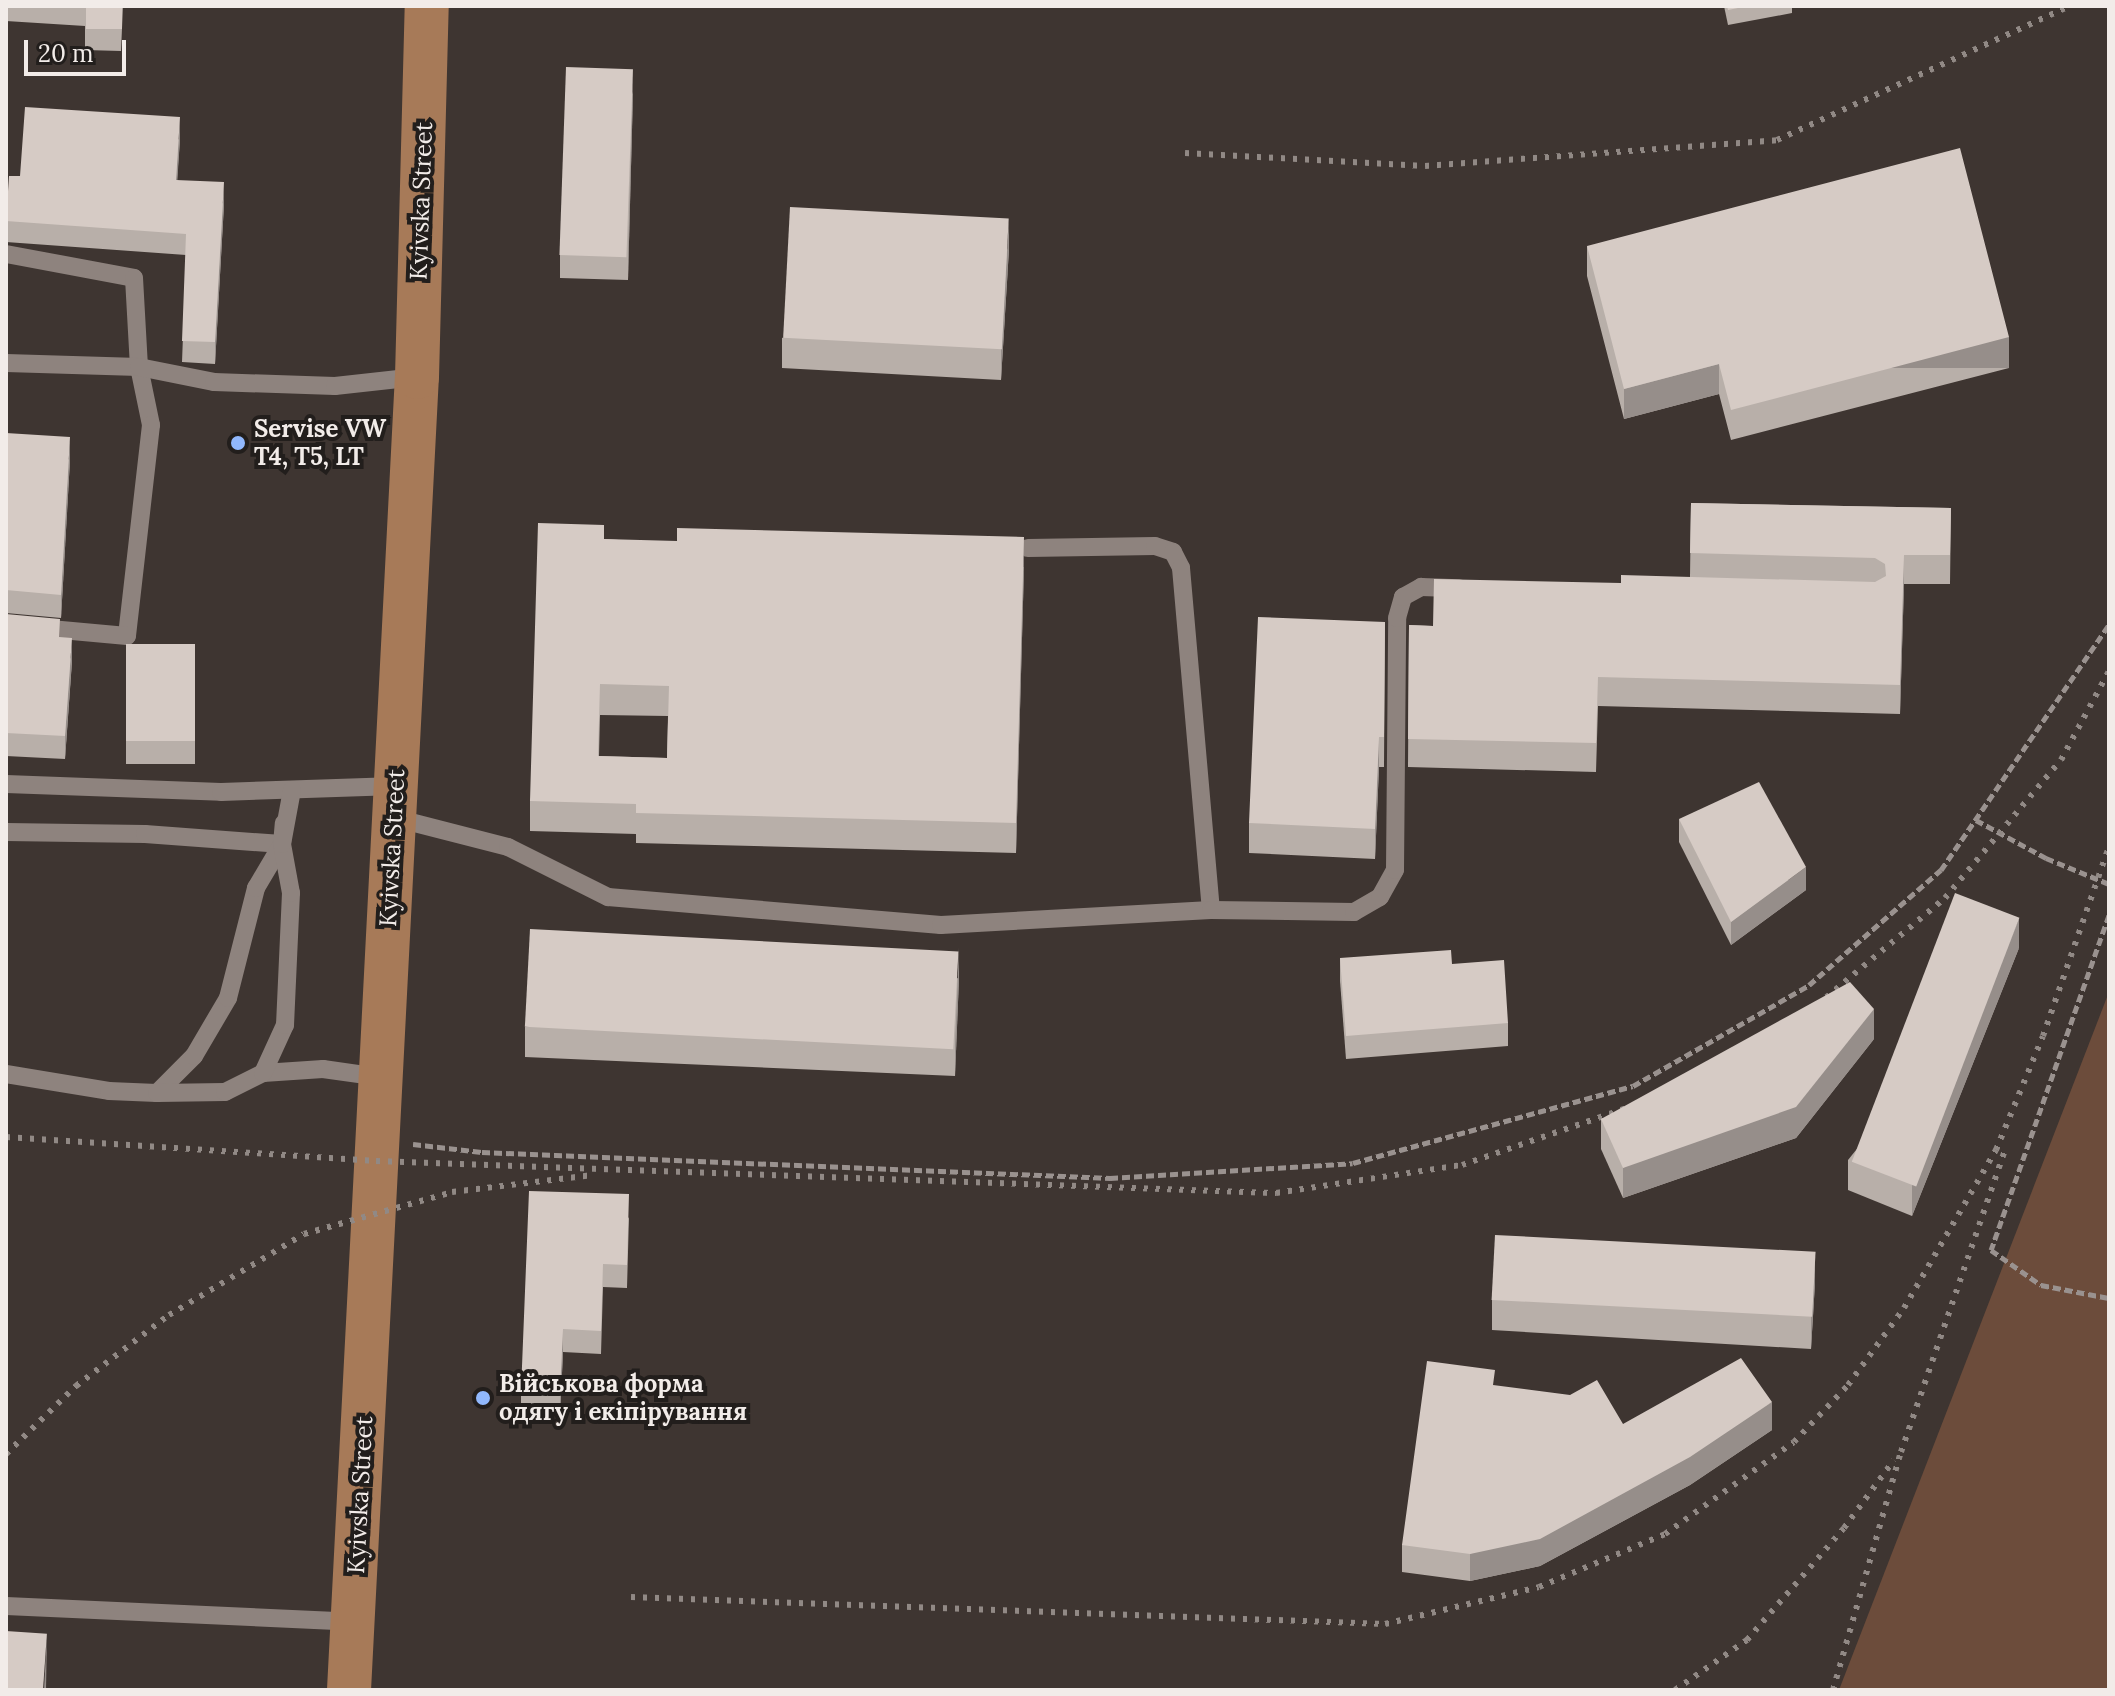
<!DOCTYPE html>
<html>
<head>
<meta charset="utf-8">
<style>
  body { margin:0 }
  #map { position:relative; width:2115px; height:1696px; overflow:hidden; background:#3e3531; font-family:Lora,serif }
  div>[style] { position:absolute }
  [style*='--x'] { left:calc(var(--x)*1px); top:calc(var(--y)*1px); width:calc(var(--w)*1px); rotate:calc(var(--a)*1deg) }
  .green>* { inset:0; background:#6c4c3b }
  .path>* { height:5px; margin-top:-2.5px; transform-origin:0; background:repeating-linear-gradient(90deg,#9a928f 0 8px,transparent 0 12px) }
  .lane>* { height:18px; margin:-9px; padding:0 9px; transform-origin:9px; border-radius:9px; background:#8e837e }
  .secondary>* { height:44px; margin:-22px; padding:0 22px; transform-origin:22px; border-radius:22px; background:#a77a58 }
  .rail>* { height:6px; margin-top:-3px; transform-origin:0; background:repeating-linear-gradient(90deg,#918985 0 4px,transparent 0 12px) }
  .wall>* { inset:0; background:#b8afa9; transform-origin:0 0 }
  .shaded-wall>* { inset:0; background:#968e8a; transform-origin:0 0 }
  .building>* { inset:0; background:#d6cbc5; transform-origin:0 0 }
  .dots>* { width:22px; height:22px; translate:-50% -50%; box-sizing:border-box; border:4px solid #221e1c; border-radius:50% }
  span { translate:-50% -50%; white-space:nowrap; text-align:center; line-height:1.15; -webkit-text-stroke:8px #221e1c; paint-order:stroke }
  .street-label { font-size:24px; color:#f2ece9 }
  .poi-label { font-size:24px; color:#f2ece9; font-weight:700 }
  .left { translate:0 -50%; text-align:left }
  .frame { position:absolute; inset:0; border:8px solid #f2ece9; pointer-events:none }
  .scale { position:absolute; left:24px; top:40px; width:102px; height:36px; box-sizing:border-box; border:4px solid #f2ece9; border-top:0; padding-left:10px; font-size:24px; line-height:28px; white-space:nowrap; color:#f2ece9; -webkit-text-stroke:6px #221e1c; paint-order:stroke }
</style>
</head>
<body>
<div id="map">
  <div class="green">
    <i style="clip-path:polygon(2109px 992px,2109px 1690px,1839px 1690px)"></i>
  </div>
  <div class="path">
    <i style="--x:1976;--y:820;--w:80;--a:28.5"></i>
    <i style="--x:2046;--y:858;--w:68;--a:22.4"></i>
    <i style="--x:2109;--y:915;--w:355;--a:109.4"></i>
    <i style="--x:1991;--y:1250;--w:61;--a:35"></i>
    <i style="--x:2041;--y:1285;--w:69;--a:10.8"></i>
    <i style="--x:413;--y:1144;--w:69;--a:6.6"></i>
    <i style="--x:482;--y:1152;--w:629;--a:2.37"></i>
    <i style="--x:1110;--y:1178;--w:243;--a:-3.5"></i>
    <i style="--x:1353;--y:1163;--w:290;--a:-15.4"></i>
    <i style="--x:1633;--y:1086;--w:203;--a:-29.8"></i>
    <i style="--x:1809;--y:985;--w:175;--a:-41.1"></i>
    <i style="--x:1941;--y:870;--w:297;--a:-55.6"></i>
  </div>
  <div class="lane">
    <i style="--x:6;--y:254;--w:130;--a:10.6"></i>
    <i style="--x:134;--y:278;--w:89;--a:86.8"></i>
    <i style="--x:139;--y:367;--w:59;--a:78.3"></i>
    <i style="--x:151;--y:425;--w:212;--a:96.5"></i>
    <i style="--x:127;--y:636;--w:121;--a:-174.8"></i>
    <i style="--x:6;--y:363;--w:133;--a:1.7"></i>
    <i style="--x:139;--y:367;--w:76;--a:11.3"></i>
    <i style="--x:214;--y:382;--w:121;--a:1.9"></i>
    <i style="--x:335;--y:386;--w:82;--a:-6.3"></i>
    <i style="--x:1028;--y:548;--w:127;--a:-0.9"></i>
    <i style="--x:1155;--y:546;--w:19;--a:18"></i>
    <i style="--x:1173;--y:552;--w:18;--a:63"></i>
    <i style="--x:1181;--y:568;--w:343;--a:85"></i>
    <i style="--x:6;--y:784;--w:215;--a:2.1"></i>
    <i style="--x:221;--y:792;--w:175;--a:-2"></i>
    <i style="--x:395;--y:818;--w:117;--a:14.4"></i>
    <i style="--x:508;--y:847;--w:112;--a:26.6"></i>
    <i style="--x:608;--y:897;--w:334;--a:4.8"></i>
    <i style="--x:941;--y:925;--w:270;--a:-3.2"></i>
    <i style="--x:1211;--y:910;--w:143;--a:0.8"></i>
    <i style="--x:1354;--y:912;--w:30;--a:-30"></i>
    <i style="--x:1380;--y:897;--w:31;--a:-61"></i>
    <i style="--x:1395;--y:870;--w:252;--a:-89.5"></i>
    <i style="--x:1397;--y:618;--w:22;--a:-74"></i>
    <i style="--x:1403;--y:597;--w:21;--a:-29"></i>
    <i style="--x:1421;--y:587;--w:38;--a:2"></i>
    <i style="--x:6;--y:832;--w:139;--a:0.8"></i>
    <i style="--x:145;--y:834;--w:137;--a:4.2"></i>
    <i style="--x:263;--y:1073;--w:60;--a:-3.8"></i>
    <i style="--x:323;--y:1069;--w:58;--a:8"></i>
    <i style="--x:6;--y:1074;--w:104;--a:9.4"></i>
    <i style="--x:109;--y:1091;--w:48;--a:2.4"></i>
    <i style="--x:157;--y:1093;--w:52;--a:-45"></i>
    <i style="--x:194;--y:1056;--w:67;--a:-59.6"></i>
    <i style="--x:228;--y:998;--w:114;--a:-75.7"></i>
    <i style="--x:256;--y:888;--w:51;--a:-59.4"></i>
    <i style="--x:282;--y:844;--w:21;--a:-85"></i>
    <i style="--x:157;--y:1093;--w:68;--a:-0.8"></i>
    <i style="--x:225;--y:1092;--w:42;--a:-26.6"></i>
    <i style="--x:263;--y:1073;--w:53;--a:-65.4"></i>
    <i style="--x:285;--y:1025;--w:132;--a:-87.4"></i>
    <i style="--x:291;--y:893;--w:50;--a:-100.4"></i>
    <i style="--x:282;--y:844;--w:55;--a:-79.5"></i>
    <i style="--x:6;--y:1606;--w:347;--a:2.6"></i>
  </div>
  <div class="secondary">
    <i style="--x:349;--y:1690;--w:1315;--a:-87.04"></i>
    <i style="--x:417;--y:377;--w:371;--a:-88.5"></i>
  </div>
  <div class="rail">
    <i style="--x:1185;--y:153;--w:240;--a:3.1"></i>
    <i style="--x:1425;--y:166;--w:353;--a:-4.2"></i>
    <i style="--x:1777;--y:140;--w:322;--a:-24.6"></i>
    <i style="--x:1817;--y:1005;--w:167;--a:-39.9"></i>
    <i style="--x:1945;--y:898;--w:180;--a:-50"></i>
    <i style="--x:2061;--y:760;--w:101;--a:-61.7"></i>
    <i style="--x:6;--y:1137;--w:371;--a:3.7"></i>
    <i style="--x:376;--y:1161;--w:901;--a:2.04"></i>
    <i style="--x:1276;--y:1193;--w:188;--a:-8.6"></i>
    <i style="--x:1462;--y:1165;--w:180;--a:-19.1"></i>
    <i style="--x:6;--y:1454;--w:98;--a:-44.2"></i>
    <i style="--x:76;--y:1386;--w:117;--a:-37.4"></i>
    <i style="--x:169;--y:1315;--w:157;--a:-31"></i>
    <i style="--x:304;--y:1234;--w:154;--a:-15.8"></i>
    <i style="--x:452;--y:1192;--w:142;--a:-6.9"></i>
    <i style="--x:631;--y:1597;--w:754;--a:2.05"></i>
    <i style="--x:1385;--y:1624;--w:158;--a:-13.5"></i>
    <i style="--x:1539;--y:1587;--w:137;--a:-22.8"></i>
    <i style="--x:1665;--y:1534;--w:158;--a:-35.5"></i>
    <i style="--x:1794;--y:1442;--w:79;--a:-46.5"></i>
    <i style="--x:1848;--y:1385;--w:95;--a:-54"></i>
    <i style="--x:1904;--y:1308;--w:183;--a:-59.8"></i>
    <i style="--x:1996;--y:1150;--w:123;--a:-67.6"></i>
    <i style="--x:2043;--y:1036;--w:200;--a:-70.8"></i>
    <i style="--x:1675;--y:1690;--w:88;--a:-34.8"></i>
    <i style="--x:1747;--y:1640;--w:148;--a:-49.1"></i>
    <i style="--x:1844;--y:1528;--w:84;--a:-53.7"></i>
    <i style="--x:1833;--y:1690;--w:248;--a:-74.1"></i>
    <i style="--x:1901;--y:1452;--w:319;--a:-71"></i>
  </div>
  <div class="wall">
    <i style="clip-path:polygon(6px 6px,123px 6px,121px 51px,85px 50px,85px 26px,6px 21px)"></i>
    <i style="clip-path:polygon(1724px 6px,1792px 6px,1792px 13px,1728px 25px)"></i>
    <i style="clip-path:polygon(633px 92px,628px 280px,560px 278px,560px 255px)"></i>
    <i style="clip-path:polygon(180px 139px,177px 180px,224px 204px,215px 364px,182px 362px,186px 255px,6px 242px,6px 217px,20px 176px)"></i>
    <i style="clip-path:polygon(1587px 246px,2009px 368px,1731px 440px,1719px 394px,1624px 419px,1587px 276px)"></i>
    <i style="clip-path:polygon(1009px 249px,1001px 380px,782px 368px,782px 338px)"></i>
    <i style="clip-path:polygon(6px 433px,70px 460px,61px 618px,6px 613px)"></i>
    <i style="clip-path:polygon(1691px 503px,1951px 508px,1950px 584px,1904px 584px,1900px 714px,1598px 706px,1596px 772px,1408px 767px,1409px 625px,1433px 626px,1690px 577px)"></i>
    <i style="clip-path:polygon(evenodd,604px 539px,1024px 567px,1016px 853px,636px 843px,636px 834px,530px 831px,530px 801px,604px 539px,600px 715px,668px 716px,667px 758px,599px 756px,600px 715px)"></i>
    <i style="clip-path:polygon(6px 614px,60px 638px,72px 661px,65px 759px,6px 756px)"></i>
    <i style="clip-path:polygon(1385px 622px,1384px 767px,1379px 767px,1375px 859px,1249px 853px,1249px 823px)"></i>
    <i style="left:126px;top:644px;width:69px;height:120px"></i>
    <i style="clip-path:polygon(1679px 819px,1806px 890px,1731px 945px,1679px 842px)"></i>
    <i style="clip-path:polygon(2019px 948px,1912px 1216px,1848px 1190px,1848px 1160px)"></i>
    <i style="clip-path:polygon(1340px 958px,1452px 964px,1508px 1023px,1508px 1046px,1346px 1059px,1340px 981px)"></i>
    <i style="clip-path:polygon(959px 978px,955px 1076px,525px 1057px,525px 1027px)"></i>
    <i style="clip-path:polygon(1874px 1039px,1796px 1138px,1623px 1198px,1601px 1149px,1601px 1119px)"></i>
    <i style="clip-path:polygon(629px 1217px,627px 1288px,603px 1287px,601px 1354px,563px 1352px,560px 1415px,521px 1414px,521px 1391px)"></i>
    <i style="clip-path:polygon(1815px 1283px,1811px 1349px,1492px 1330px,1492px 1300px)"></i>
    <i style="clip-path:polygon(1495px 1386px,1623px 1424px,1772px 1430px,1690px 1485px,1540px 1566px,1470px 1581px,1402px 1572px,1402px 1545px)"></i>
  </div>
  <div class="shaded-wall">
    <i style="clip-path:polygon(633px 69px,633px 92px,628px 280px,628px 257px)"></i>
    <i style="clip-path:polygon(180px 117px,180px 139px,176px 201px,176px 180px)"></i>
    <i style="clip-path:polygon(224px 182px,224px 204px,215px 364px,215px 342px)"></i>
    <i style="clip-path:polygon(1009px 219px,1009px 249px,1001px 380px,1001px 350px)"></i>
    <i style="left:2009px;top:337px;width:31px;height:287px;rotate:90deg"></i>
    <i style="clip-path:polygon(1719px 364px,1719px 394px,1624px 419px,1624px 389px)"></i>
    <i style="clip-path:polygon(70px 437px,70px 460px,61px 618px,61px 595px)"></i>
    <i style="clip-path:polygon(1024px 537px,1024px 567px,1016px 853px,1016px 823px)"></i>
    <i style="clip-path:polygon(1904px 555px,1904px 584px,1900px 714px,1900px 685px)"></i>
    <i style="clip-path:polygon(72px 638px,72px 661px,65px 759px,65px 736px)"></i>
    <i style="clip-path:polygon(1379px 737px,1379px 767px,1375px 859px,1375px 829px)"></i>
    <i style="clip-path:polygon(1806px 867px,1806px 890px,1731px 945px,1731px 922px)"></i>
    <i style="clip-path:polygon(2019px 918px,2019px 948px,1912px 1216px,1912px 1186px)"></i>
    <i style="clip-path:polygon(959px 948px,959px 978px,955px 1076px,955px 1046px)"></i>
    <i style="clip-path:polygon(1874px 1009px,1874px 1039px,1796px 1138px,1623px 1198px,1623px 1168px)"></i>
    <i style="clip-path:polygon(1815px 1253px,1815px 1283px,1811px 1349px,1811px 1319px)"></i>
    <i style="clip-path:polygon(563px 1329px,563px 1352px,560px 1415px,560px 1392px)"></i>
    <i style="clip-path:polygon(1772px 1402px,1772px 1430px,1690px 1485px,1540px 1566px,1470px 1581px,1470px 1554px)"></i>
    <i style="clip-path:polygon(47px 1634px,46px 1690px,44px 1690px)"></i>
  </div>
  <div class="building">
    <i style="left:86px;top:6px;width:36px;height:23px"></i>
    <i style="clip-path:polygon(1727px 6px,1748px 6px,1728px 10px)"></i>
    <i style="left:566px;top:67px;width:67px;height:188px;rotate:2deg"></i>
    <i style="clip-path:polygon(25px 107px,180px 117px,176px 180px,224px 182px,215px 342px,182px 341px,186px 234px,6px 221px,9px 176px,20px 176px)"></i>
    <i style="clip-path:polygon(1960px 148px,2009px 337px,1731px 410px,1719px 364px,1624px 389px,1587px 246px)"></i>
    <i style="left:790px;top:207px;width:219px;height:131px;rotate:3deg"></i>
    <i style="clip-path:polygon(6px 433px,70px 437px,61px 595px,6px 590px)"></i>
    <i style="clip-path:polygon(1691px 503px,1951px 508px,1950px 555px,1904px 555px,1900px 685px,1598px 677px,1596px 743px,1408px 739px,1409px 625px,1433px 626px,1434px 579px,1621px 583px,1621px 575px,1875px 582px,1886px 576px,1885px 564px,1875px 558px,1690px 553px)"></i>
    <i style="clip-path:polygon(evenodd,538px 523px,604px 525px,604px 539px,677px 541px,677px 528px,1024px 537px,1016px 823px,636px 813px,636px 804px,530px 801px,538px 523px,600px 684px,669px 686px,667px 758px,598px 756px,600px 684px)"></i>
    <i style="clip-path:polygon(6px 614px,60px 619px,59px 637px,72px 638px,65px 736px,6px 733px)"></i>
    <i style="clip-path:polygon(1258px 617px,1385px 622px,1384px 737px,1379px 737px,1375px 829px,1249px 823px)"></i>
    <i style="left:126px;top:644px;width:69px;height:97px"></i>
    <i style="clip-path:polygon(1759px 782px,1806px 867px,1731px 922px,1679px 819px)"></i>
    <i style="left:1955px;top:893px;width:69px;height:288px;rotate:21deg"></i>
    <i style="left:530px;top:929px;width:429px;height:98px;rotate:3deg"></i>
    <i style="clip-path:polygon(1451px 950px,1452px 964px,1504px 960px,1508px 1023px,1346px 1036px,1340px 958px)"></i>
    <i style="clip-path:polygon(1850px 982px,1874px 1009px,1796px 1107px,1623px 1168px,1601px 1119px)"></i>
    <i style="clip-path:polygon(529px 1191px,629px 1194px,627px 1265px,603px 1264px,601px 1331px,563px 1329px,560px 1392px,521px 1391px)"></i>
    <i style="left:1495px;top:1235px;width:321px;height:65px;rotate:3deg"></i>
    <i style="clip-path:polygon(1741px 1358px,1772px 1402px,1690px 1457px,1540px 1539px,1470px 1554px,1402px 1545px,1427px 1361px,1495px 1370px,1493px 1385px,1570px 1395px,1597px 1380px,1623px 1424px)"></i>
    <i style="left:6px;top:1631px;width:41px;height:59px;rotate:4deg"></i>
  </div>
  <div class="dots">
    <i style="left:238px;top:443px;background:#91b8fd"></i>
    <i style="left:483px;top:1398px;background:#91b8fd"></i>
  </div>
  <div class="street-label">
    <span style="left:421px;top:201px;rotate:-88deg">Kyivska Street</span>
    <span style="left:392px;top:848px;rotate:-87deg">Kyivska Street</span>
    <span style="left:360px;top:1495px;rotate:-87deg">Kyivska Street</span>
  </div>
  <div class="poi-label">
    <span class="left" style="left:254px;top:443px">Servise VW<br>T4, T5, LT</span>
    <span class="left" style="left:499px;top:1398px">Військова форма<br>одягу і екіпірування</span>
  </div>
  <div class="frame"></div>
  <div class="scale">20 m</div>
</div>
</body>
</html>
